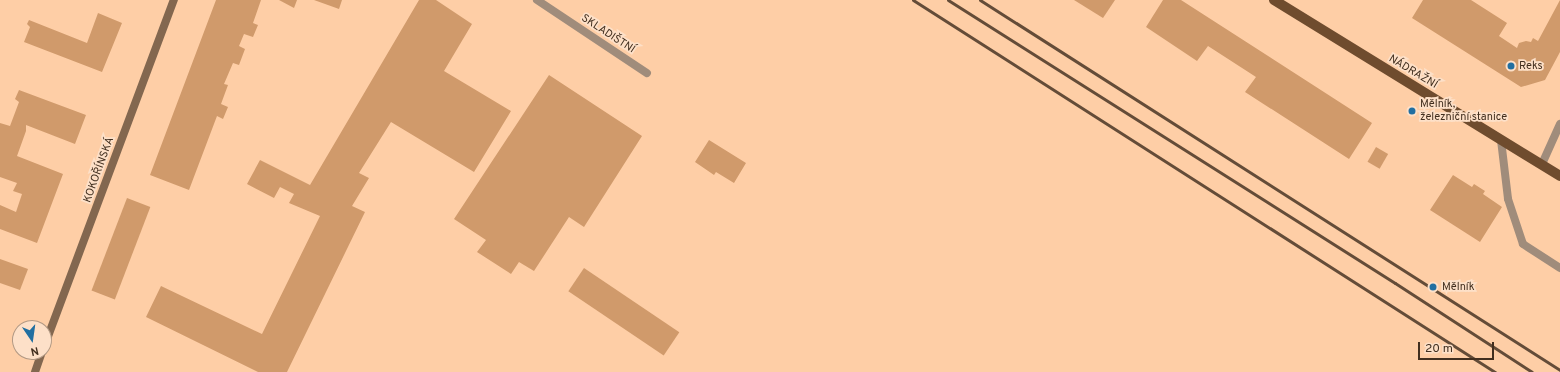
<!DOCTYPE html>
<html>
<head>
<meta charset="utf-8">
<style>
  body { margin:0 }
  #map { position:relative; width:1560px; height:372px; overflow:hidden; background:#fecea6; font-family:Overpass,sans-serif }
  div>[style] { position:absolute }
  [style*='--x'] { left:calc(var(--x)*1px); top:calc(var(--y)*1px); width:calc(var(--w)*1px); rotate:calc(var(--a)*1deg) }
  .building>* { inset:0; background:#d09a6b; transform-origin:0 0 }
  .lane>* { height:8px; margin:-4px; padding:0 4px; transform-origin:4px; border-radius:4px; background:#a08c7b }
  .street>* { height:8px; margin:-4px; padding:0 4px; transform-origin:4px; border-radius:4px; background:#a08c7b }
  .secondary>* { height:8px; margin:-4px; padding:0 4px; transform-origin:4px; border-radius:4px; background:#83674f }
  .primary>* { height:10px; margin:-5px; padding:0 5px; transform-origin:5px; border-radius:5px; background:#6f4c2e }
  .rail>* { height:3px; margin:-1.5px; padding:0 1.5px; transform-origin:1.5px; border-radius:1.5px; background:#644c38 }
  .dots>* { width:11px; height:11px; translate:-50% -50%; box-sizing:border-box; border:2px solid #fde0c8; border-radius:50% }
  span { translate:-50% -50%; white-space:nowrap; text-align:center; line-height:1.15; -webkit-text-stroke:3.5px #fde0c8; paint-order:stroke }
  .street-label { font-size:11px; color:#422f1f }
  .poi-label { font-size:11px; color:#422f1f }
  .left { translate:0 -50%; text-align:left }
  .north { position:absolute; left:12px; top:320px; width:40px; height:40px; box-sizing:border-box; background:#fde0c8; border:1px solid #b29984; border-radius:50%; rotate:167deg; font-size:11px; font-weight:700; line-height:16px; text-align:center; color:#422f1f }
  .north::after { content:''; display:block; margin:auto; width:14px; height:18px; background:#216fa1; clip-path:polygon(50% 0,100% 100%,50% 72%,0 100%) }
  .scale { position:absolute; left:1418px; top:342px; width:76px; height:18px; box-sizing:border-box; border:2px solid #422f1f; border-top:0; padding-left:5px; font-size:12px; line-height:14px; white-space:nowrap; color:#422f1f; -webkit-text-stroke:3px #fde0c8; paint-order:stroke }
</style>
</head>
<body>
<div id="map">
  <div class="building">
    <i style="clip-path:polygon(216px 0,261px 0,253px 23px,258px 25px,253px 37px,244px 34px,239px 46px,245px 49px,239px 65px,233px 63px,224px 84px,228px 85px,221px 104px,228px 107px,223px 119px,217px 116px,189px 190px,150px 175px)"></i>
    <i style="clip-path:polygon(279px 0,297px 0,294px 8px)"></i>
    <i style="clip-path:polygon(314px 0,342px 0,339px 9px)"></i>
    <i style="clip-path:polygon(419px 0,436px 0,472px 24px,444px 71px,511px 111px,474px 172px,391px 122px,359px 173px,369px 178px,352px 206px,365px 212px,287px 372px,258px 372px,146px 317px,161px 286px,262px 334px,320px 216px,289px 203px,294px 194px,280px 187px,274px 198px,247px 184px,260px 160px,310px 185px)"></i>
    <i style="clip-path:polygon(1074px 0,1115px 0,1103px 18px)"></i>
    <i style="clip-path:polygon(1163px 0,1181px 0,1372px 123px,1349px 159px,1245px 92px,1256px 77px,1208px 46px,1197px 61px,1146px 27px)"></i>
    <i style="clip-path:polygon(1423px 0,1471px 0,1507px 23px,1499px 36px,1517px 48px,1519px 43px,1526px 41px,1531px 42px,1533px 38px,1538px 41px,1560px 0,1560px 52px,1545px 80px,1521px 87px,1412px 18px)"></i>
    <i style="clip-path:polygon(98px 13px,122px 23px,102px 72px,24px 42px,30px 27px,27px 24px,29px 20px,87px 43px)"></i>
    <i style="clip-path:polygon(549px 75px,642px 136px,584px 227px,569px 217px,534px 271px,519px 262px,511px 274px,477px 252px,486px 240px,454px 219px)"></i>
    <i style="clip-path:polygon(19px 90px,86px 115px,75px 144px,26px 125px,26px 131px,17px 156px,63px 174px,37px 243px,0 229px,0 205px,16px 212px,22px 194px,13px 191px,17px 183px,0 177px,0 123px,10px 126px,19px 102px,15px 99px)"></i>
    <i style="clip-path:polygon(709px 140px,746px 163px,734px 183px,716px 172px,714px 175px,695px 162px)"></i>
    <i style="left:1376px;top:147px;width:14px;height:17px;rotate:30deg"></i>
    <i style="clip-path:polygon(1453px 175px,1472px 187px,1474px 184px,1485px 191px,1483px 194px,1502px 207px,1480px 242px,1430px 210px)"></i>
    <i style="left:127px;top:198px;width:25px;height:99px;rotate:21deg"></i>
    <i style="clip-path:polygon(0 259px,28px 269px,20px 290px,0 283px)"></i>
    <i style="left:584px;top:268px;width:115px;height:28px;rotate:34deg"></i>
  </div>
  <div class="lane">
    <i style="--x:1501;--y:140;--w:59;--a:83.2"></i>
    <i style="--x:1508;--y:199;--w:47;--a:71.6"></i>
    <i style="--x:1523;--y:244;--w:44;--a:33"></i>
  </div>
  <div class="street">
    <i style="--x:537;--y:0;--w:132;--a:33.6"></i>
    <i style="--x:1542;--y:164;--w:44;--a:-65.8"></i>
  </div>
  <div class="secondary">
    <i style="--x:44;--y:347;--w:371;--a:-69.5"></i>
    <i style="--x:35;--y:372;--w:21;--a:-71"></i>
  </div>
  <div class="primary">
    <i style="--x:1274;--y:0;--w:336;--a:31.6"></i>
  </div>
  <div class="rail">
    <i style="--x:913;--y:0;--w:691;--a:32.59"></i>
    <i style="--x:948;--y:0;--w:529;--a:32.34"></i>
    <i style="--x:1395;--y:283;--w:163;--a:33"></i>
    <i style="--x:980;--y:0;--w:688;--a:32.54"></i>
  </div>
  <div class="dots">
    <i style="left:1511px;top:66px;background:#216fa1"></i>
    <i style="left:1412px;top:111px;background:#216fa1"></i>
    <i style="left:1433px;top:287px;background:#216fa1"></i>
  </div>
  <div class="street-label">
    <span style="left:608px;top:34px;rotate:33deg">SKLADIŠTNÍ</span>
    <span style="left:1413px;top:72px;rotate:31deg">NÁDRAŽNÍ</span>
    <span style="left:99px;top:170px;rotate:-70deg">KOKOŘÍNSKÁ</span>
  </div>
  <div class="poi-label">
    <span class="left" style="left:1519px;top:66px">Reks</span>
    <span class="left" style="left:1420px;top:111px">Mělník,<br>železniční stanice</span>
    <span class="left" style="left:1442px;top:287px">Mělník</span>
  </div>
  <div class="north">N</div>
  <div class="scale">20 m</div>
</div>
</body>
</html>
